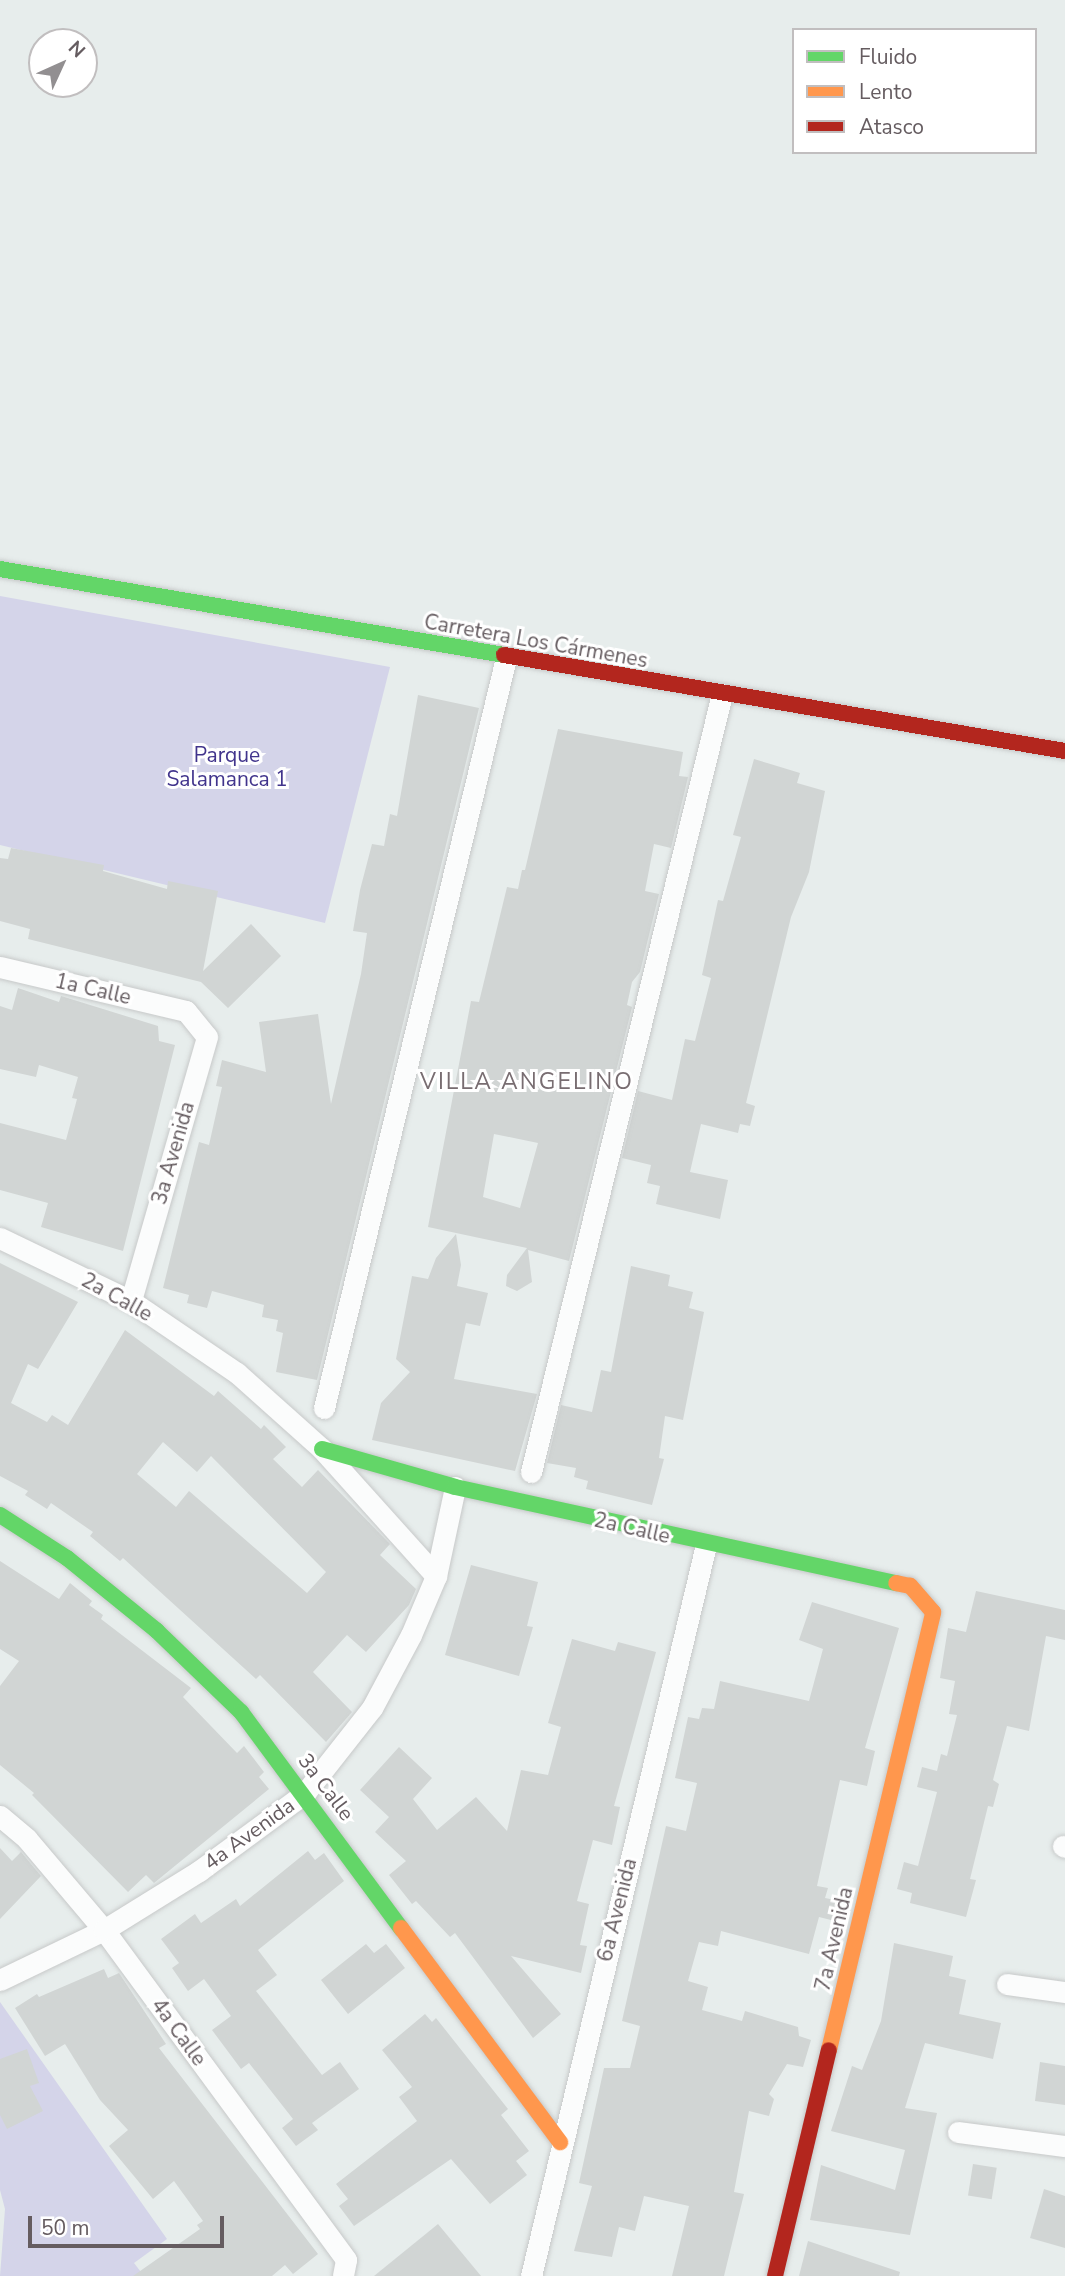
<!DOCTYPE html>
<html>
<head>
<meta charset="utf-8">
<style>
  body { margin:0 }
  #map { position:relative; width:1065px; height:2276px; overflow:hidden; background:#e7edec; font-family:"Nunito Sans",sans-serif }
  div>[style] { position:absolute }
  [style*='--x'] { left:calc(var(--x)*1px); top:calc(var(--y)*1px); width:calc(var(--w)*1px); rotate:calc(var(--a)*1deg) }
  .green>* { inset:0; background:#d4d4e9 }
  .building>* { inset:0; background:#d1d5d4; transform-origin:0 0 }
  .roads { filter:drop-shadow(0 0 2px #c7c9c9) drop-shadow(0 0 2px #c7c9c9) }
  .street>* { height:21px; margin:-10.5px; padding:0 10.5px; transform-origin:10.5px; border-radius:10.5px; background:#fbfcfc }
  .fast>* { height:16px; margin:-8px; padding:0 8px; transform-origin:8px; border-radius:8px; background:#63d668 }
  .slow>* { height:16px; margin:-8px; padding:0 8px; transform-origin:8px; border-radius:8px; background:#ff974d }
  .jam>* { height:16px; margin:-8px; padding:0 8px; transform-origin:8px; border-radius:8px; background:#b3261e }
  span { translate:-50% -50%; white-space:nowrap; text-align:center; line-height:1.15; -webkit-text-stroke:6px #fff; paint-order:stroke }
  .street-label { font-size:21px; color:#655c60 }
  .park-label { font-size:21px; color:#41348c }
  .neighbourhood-label { font-size:23px; color:#786d71; letter-spacing:2px }
  .legend { position:absolute; left:792px; top:28px; width:245px; height:126px; box-sizing:border-box; background:#fff; border:2px solid #c1bebf; margin:0; padding:9px 12px; list-style:none; font-size:21px; color:#655c60 }
  .legend li { display:flex; align-items:center; gap:14px; height:35px }
  .legend b { width:35px; border:2px solid #c1bebf }
  .north { position:absolute; left:28px; top:28px; width:70px; height:70px; box-sizing:border-box; background:#fff; border:2px solid #c1bebf; border-radius:50%; rotate:45deg; font-size:19px; font-weight:700; line-height:28px; text-align:center; color:#655c60 }
  .north::after { content:''; display:block; margin:auto; width:24px; height:32px; background:#928f91; clip-path:polygon(50% 0,100% 100%,50% 72%,0 100%) }
  .scale { position:absolute; left:28px; top:2216px; width:196px; height:32px; box-sizing:border-box; border:4px solid #655c60; border-top:0; padding-left:9px; font-size:21px; line-height:24px; white-space:nowrap; color:#655c60; -webkit-text-stroke:5px #fff; paint-order:stroke }
</style>
</head>
<body>
<div id="map">
  <div class="green">
    <i style="clip-path:polygon(0 596px,390px 667px,325px 923px,0 845px)"></i>
    <i style="clip-path:polygon(0 2002px,167px 2239px,134px 2263px,144px 2276px,0 2276px,5px 2209px,0 2190px)"></i>
  </div>
  <div class="building">
    <i style="clip-path:polygon(418px 695px,479px 708px,317px 1380px,276px 1372px,283px 1333px,276px 1331px,278px 1320px,262px 1317px,264px 1305px,212px 1291px,207px 1308px,187px 1303px,189px 1295px,163px 1288px,199px 1142px,209px 1145px,222px 1087px,216px 1086px,222px 1060px,266px 1072px,259px 1022px,318px 1014px,331px 1104px,361px 974px,367px 933px,353px 931px,360px 890px,372px 844px,384px 846px,390px 814px,397px 816px)"></i>
    <i style="clip-path:polygon(evenodd,558px 729px,683px 752px,679px 776px,688px 777px,671px 848px,654px 844px,645px 891px,659px 894px,640px 972px,632px 982px,627px 1005px,632px 1007px,569px 1261px,528px 1250px,532px 1282px,517px 1291px,506px 1286px,507px 1275px,527px 1248px,428px 1227px,471px 1001px,479px 1002px,507px 887px,518px 889px,522px 870px,525px 870px,558px 729px,494px 1134px,538px 1143px,520px 1208px,483px 1197px,494px 1134px)"></i>
    <i style="clip-path:polygon(754px 759px,800px 773px,797px 783px,825px 791px,809px 872px,791px 917px,746px 1103px,755px 1106px,750px 1126px,740px 1124px,738px 1133px,701px 1124px,690px 1172px,728px 1180px,720px 1219px,656px 1204px,660px 1186px,647px 1183px,651px 1165px,622px 1158px,638px 1091px,672px 1100px,685px 1039px,695px 1041px,711px 978px,702px 975px,718px 900px,723px 901px,741px 837px,733px 835px)"></i>
    <i style="clip-path:polygon(11px 848px,104px 865px,103px 871px,167px 889px,168px 881px,218px 891px,203px 971px,251px 924px,281px 956px,228px 1008px,201px 982px,28px 939px,30px 929px,0 921px,0 858px,8px 859px)"></i>
    <i style="clip-path:polygon(18px 988px,59px 1002px,61px 996px,158px 1026px,159px 1041px,175px 1045px,123px 1251px,41px 1227px,48px 1203px,0 1190px,0 1123px,66px 1140px,77px 1099px,72px 1098px,78px 1077px,39px 1065px,36px 1077px,0 1069px,0 1006px,12px 1010px)"></i>
    <i style="clip-path:polygon(456px 1234px,461px 1265px,457px 1286px,488px 1293px,480px 1326px,466px 1323px,454px 1379px,537px 1394px,515px 1471px,372px 1440px,381px 1403px,410px 1372px,396px 1359px,412px 1276px,428px 1279px,436px 1258px)"></i>
    <i style="clip-path:polygon(evenodd,0 1263px,78px 1302px,38px 1369px,28px 1364px,11px 1403px,47px 1422px,52px 1415px,68px 1425px,125px 1330px,214px 1396px,218px 1391px,261px 1429px,264px 1425px,286px 1447px,273px 1459px,302px 1487px,318px 1470px,390px 1544px,380px 1555px,416px 1589px,409px 1605px,366px 1652px,347px 1635px,313px 1672px,352px 1712px,326px 1742px,260px 1675px,256px 1679px,123px 1558px,120px 1561px,90px 1536px,93px 1532px,51px 1503px,47px 1509px,25px 1495px,28px 1491px,0 1476px,0 1263px,163px 1442px,197px 1472px,211px 1456px,326px 1572px,307px 1593px,189px 1491px,176px 1507px,137px 1474px,163px 1442px)"></i>
    <i style="clip-path:polygon(631px 1266px,670px 1275px,668px 1286px,693px 1292px,689px 1308px,704px 1312px,683px 1420px,665px 1416px,659px 1458px,664px 1459px,652px 1505px,586px 1489px,588px 1481px,574px 1477px,576px 1468px,547px 1463px,561px 1405px,592px 1412px,601px 1370px,611px 1372px)"></i>
    <i style="clip-path:polygon(0 1561px,59px 1599px,70px 1583px,92px 1601px,89px 1605px,103px 1615px,101px 1619px,191px 1688px,183px 1697px,237px 1753px,244px 1746px,264px 1772px,259px 1777px,269px 1789px,154px 1883px,146px 1875px,128px 1892px,32px 1795px,34px 1793px,0 1765px,0 1686px,19px 1661px,0 1649px)"></i>
    <i style="clip-path:polygon(471px 1565px,538px 1582px,527px 1626px,533px 1627px,519px 1676px,445px 1655px)"></i>
    <i style="clip-path:polygon(976px 1591px,1065px 1610px,1065px 1640px,1046px 1636px,1029px 1731px,1007px 1726px,993px 1780px,999px 1784px,993px 1807px,988px 1806px,970px 1879px,976px 1880px,966px 1917px,910px 1903px,912px 1893px,897px 1889px,904px 1862px,918px 1866px,937px 1792px,917px 1787px,922px 1767px,937px 1771px,941px 1754px,947px 1756px,957px 1715px,949px 1714px,955px 1681px,940px 1678px,948px 1628px,966px 1632px)"></i>
    <i style="clip-path:polygon(812px 1602px,899px 1628px,865px 1748px,875px 1751px,867px 1786px,840px 1780px,817px 1886px,828px 1888px,825px 1898px,840px 1901px,835px 1921px,819px 1917px,809px 1954px,721px 1931px,718px 1946px,699px 1942px,688px 1981px,708px 1987px,702px 2010px,742px 2021px,745px 2011px,798px 2027px,799px 2036px,811px 2040px,803px 2067px,787px 2064px,769px 2094px,774px 2099px,769px 2116px,749px 2111px,734px 2192px,744px 2194px,724px 2276px,672px 2276px,689px 2206px,644px 2196px,635px 2231px,619px 2227px,612px 2257px,574px 2251px,592px 2186px,579px 2183px,604px 2068px,630px 2068px,640px 2026px,622px 2021px,666px 1826px,686px 1831px,697px 1783px,675px 1778px,688px 1717px,699px 1719px,702px 1708px,714px 1709px,720px 1681px,809px 1701px,823px 1649px,799px 1640px)"></i>
    <i style="clip-path:polygon(572px 1639px,615px 1651px,618px 1642px,656px 1652px,614px 1806px,620px 1807px,612px 1845px,593px 1840px,577px 1901px,589px 1904px,580px 1945px,587px 1946px,581px 1973px,511px 1956px,561px 2014px,533px 2038px,455px 1933px,450px 1937px,416px 1901px,412px 1904px,389px 1875px,406px 1861px,375px 1832px,389px 1817px,360px 1790px,399px 1747px,432px 1778px,413px 1799px,437px 1830px,476px 1797px,507px 1831px,521px 1770px,548px 1775px,561px 1727px,548px 1723px)"></i>
    <i style="clip-path:polygon(0 1848px,12px 1861px,21px 1852px,41px 1876px,0 1919px)"></i>
    <i style="clip-path:polygon(308px 1851px,315px 1860px,324px 1853px,344px 1881px,258px 1950px,277px 1975px,256px 1991px,322px 2075px,340px 2062px,359px 2089px,312px 2123px,318px 2130px,296px 2146px,282px 2128px,293px 2119px,249px 2063px,241px 2069px,212px 2030px,231px 2016px,204px 1979px,188px 1991px,172px 1968px,179px 1963px,161px 1939px,195px 1914px,201px 1923px,236px 1899px,240px 1906px)"></i>
    <i style="clip-path:polygon(894px 1943px,953px 1956px,949px 1976px,966px 1980px,959px 2014px,1001px 2023px,993px 2059px,925px 2043px,905px 2108px,937px 2113px,910px 2235px,810px 2220px,821px 2165px,895px 2190px,905px 2150px,831px 2131px,852px 2066px,862px 2070px,881px 2021px)"></i>
    <i style="clip-path:polygon(366px 1944px,374px 1953px,386px 1944px,405px 1968px,348px 2014px,321px 1980px)"></i>
    <i style="clip-path:polygon(104px 1969px,108px 1978px,119px 1973px,166px 2044px,159px 2048px,318px 2254px,293px 2274px,285px 2265px,272px 2276px,133px 2276px,200px 2229px,197px 2225px,203px 2221px,174px 2181px,153px 2199px,109px 2146px,128px 2130px,100px 2100px,65px 2044px,45px 2056px,15px 2008px,37px 1994px,39px 1997px)"></i>
    <i style="clip-path:polygon(425px 2014px,432px 2022px,436px 2018px,508px 2109px,501px 2115px,529px 2151px,516px 2161px,527px 2175px,490px 2204px,451px 2159px,354px 2226px,339px 2206px,348px 2199px,336px 2184px,417px 2121px,399px 2097px,412px 2087px,382px 2050px)"></i>
    <i style="clip-path:polygon(27px 2049px,39px 2083px,30px 2086px,43px 2111px,7px 2129px,0 2115px,0 2059px)"></i>
    <i style="clip-path:polygon(1040px 2062px,1065px 2066px,1065px 2105px,1035px 2101px)"></i>
    <i style="left:973px;top:2164px;width:24px;height:32px;rotate:9deg"></i>
    <i style="clip-path:polygon(1044px 2189px,1065px 2196px,1065px 2248px,1030px 2238px)"></i>
    <i style="clip-path:polygon(438px 2224px,481px 2276px,374px 2276px)"></i>
    <i style="clip-path:polygon(808px 2241px,900px 2272px,899px 2276px,799px 2276px)"></i>
  </div>
  <div class="roads">
    <div class="street">
      <i style="--x:0;--y:967;--w:191;--a:13.3"></i>
      <i style="--x:186;--y:1011;--w:33;--a:51"></i>
      <i style="--x:207;--y:1037;--w:275;--a:106.1"></i>
      <i style="--x:0;--y:1238;--w:145;--a:25.7"></i>
      <i style="--x:131;--y:1301;--w:128;--a:34.2"></i>
      <i style="--x:237;--y:1373;--w:114;--a:41.8"></i>
      <i style="--x:322;--y:1449;--w:171;--a:48.1"></i>
      <i style="--x:324;--y:1408;--w:772;--a:-76.36"></i>
      <i style="--x:531;--y:1472;--w:801;--a:-76.21"></i>
      <i style="--x:0;--y:1816;--w:35;--a:40"></i>
      <i style="--x:27;--y:1839;--w:119;--a:49.8"></i>
      <i style="--x:104;--y:1930;--w:409;--a:53.7"></i>
      <i style="--x:346;--y:2260;--w:16;--a:101"></i>
      <i style="--x:1063;--y:1846;--w:2;--a:27"></i>
      <i style="--x:0;--y:1980;--w:115;--a:-25.7"></i>
      <i style="--x:104;--y:1930;--w:112;--a:-31.8"></i>
      <i style="--x:199;--y:1871;--w:132;--a:-36.3"></i>
      <i style="--x:305;--y:1793;--w:108;--a:-51.8"></i>
      <i style="--x:372;--y:1708;--w:83;--a:-61.9"></i>
      <i style="--x:411;--y:1635;--w:64;--a:-67"></i>
      <i style="--x:436;--y:1576;--w:91;--a:-77.9"></i>
      <i style="--x:1007;--y:1984;--w:59;--a:7.9"></i>
      <i style="--x:958;--y:2132;--w:108;--a:7.5"></i>
      <i style="--x:531;--y:2276;--w:752;--a:-76.54"></i>
    </div>
    <div class="fast">
      <i style="--x:0;--y:569;--w:511;--a:9.68"></i>
      <i style="--x:322;--y:1449;--w:138;--a:15.9"></i>
      <i style="--x:455;--y:1487;--w:451;--a:12.3"></i>
      <i style="--x:0;--y:1515;--w:80;--a:32.7"></i>
      <i style="--x:67;--y:1558;--w:116;--a:39"></i>
      <i style="--x:157;--y:1631;--w:117;--a:44"></i>
      <i style="--x:241;--y:1712;--w:269;--a:53.5"></i>
    </div>
    <div class="slow">
      <i style="--x:401;--y:1928;--w:267;--a:53.4"></i>
      <i style="--x:829;--y:2050;--w:450;--a:-76.6"></i>
      <i style="--x:933;--y:1612;--w:35;--a:-131"></i>
      <i style="--x:910;--y:1586;--w:14;--a:-168"></i>
    </div>
    <div class="jam">
      <i style="--x:504;--y:655;--w:569;--a:9.71"></i>
      <i style="--x:775;--y:2276;--w:232;--a:-76.6"></i>
    </div>
  </div>
  <div class="street-label">
    <span style="left:536px;top:641px;rotate:10deg">Carretera Los Cármenes</span>
    <span style="left:93px;top:989px;rotate:13deg">1a Calle</span>
    <span style="left:173px;top:1153px;rotate:-74deg">3a Avenida</span>
    <span style="left:117px;top:1297px;rotate:29deg">2a Calle</span>
    <span style="left:632px;top:1528px;rotate:13deg">2a Calle</span>
    <span style="left:326px;top:1787px;rotate:53deg">3a Calle</span>
    <span style="left:249px;top:1834px;rotate:-36deg">4a Avenida</span>
    <span style="left:617px;top:1910px;rotate:-76deg">6a Avenida</span>
    <span style="left:834px;top:1939px;rotate:-77deg">7a Avenida</span>
    <span style="left:179px;top:2032px;rotate:54deg">4a Calle</span>
  </div>
  <div class="park-label">
    <span style="left:227px;top:767px">Parque<br>Salamanca 1</span>
  </div>
  <div class="neighbourhood-label">
    <span style="left:527px;top:1082px">VILLA ANGELINO</span>
  </div>
  <ul class="legend">
  <li><b style="height:9px;background:#63d668"></b>Fluido</li>
  <li><b style="height:9px;background:#ff974d"></b>Lento</li>
  <li><b style="height:9px;background:#b3261e"></b>Atasco</li>
  </ul>
  <div class="north">N</div>
  <div class="scale">50 m</div>
</div>
</body>
</html>
